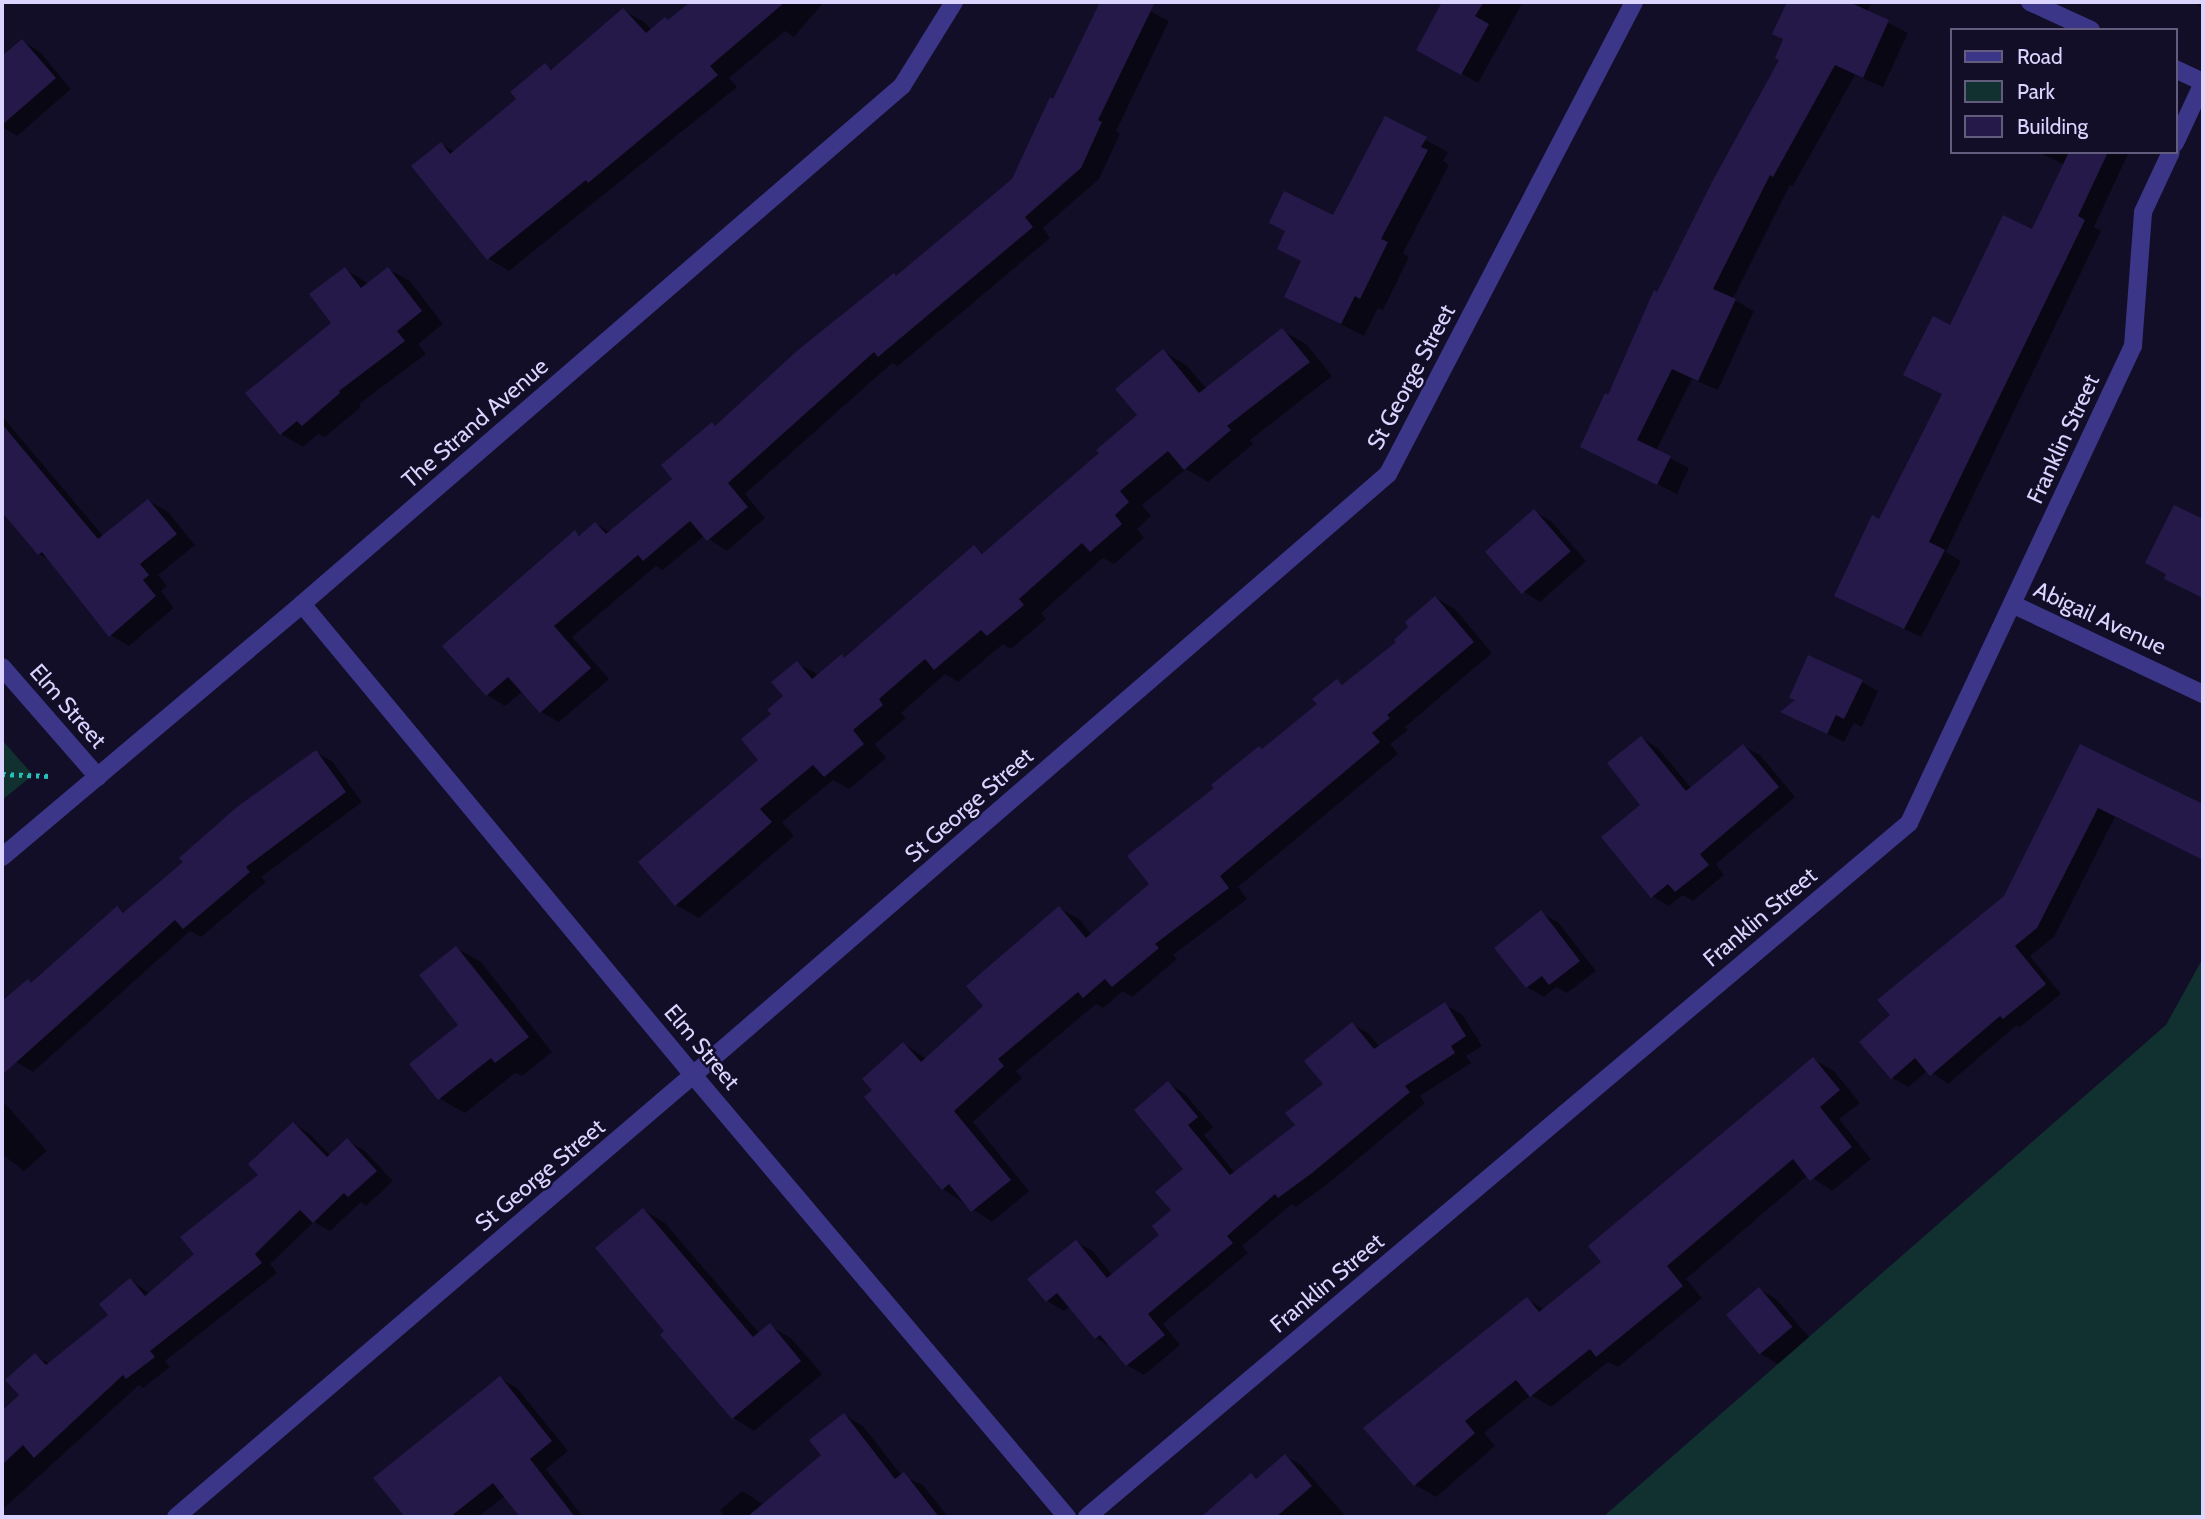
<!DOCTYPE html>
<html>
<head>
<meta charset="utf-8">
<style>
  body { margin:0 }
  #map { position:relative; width:2205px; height:1519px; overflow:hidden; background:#130e27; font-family:Cabin,sans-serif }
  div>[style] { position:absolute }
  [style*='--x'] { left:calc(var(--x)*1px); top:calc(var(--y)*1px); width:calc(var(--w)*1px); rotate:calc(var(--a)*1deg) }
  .green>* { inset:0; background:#113131 }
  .shadow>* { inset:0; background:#0007 }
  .building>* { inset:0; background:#241949; transform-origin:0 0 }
  .path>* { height:4.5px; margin-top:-2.25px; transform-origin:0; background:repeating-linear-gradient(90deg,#28bfbb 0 3.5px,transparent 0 8.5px) }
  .minor>* { height:18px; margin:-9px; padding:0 9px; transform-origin:9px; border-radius:9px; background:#3c3689 }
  span { translate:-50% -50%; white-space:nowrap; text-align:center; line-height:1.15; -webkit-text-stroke:5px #130e27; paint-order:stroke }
  .street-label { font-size:23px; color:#dad4ff }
  .frame { position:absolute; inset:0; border:4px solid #dad4ff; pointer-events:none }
  .legend { position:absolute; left:1950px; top:28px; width:228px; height:126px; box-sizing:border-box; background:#130e27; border:2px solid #635d7d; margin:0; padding:9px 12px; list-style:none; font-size:21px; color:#dad4ff }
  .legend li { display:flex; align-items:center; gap:14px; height:35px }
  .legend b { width:35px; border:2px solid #635d7d }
</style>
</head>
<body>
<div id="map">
  <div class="green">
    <i style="clip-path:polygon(2px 740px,33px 775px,2px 800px)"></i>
    <i style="clip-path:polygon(2203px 958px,2203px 1517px,1603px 1517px,2166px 1025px)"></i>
  </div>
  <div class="shadow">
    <i style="clip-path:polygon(693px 2px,824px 2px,794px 37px,785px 31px,729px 78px,737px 87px,509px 271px,489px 259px,413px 167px,441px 144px,455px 152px,519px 99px,545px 65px,554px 70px,623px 10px,644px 22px,652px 30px,670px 21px)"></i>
    <i style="clip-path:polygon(1102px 2px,1132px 2px,1169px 21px,1116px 131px,1120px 134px,1099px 179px,1043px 228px,1050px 238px,898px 366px,892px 363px,745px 494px,765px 518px,727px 551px,704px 536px,663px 570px,656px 566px,572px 637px,609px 679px,559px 722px,541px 712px,523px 691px,505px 706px,487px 695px,575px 532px,582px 536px,596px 524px,610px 532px,674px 479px,712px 424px,716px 427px,1014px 180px)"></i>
    <i style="clip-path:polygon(1444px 2px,1523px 2px,1478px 83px,1418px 49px)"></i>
    <i style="clip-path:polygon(1789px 2px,1872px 2px,1867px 12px,1908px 33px,1883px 87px,1855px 75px,1793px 186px,1790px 185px,1733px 299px,1754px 311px,1718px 390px,1692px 379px,1656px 451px,1689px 468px,1677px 494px,1582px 447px,1781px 60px,1785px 40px,1774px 34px)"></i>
    <i style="clip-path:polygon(2191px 2px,2203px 2px,2203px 8px)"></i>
    <i style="clip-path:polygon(22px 41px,39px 51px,71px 89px,17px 136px,2px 127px,2px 58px)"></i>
    <i style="clip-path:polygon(1385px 118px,1448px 152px,1443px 161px,1449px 165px,1403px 253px,1409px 257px,1383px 310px,1378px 308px,1364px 336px,1286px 296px,1334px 218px)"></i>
    <i style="clip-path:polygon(2038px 152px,2129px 152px,2094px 227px,2101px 231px,1946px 552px,1961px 561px,1921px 637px,1853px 605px,1880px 521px,1944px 395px,1951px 327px,2033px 232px,2065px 165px)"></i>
    <i style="clip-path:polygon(345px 269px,369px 284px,388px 269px,410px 281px,443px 324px,418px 344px,426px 354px,359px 404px,361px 407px,325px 437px,318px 434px,303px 447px,281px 434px,333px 323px)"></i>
    <i style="clip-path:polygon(1283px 331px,1306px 344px,1332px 376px,1250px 440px,1253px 444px,1208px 482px,1186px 469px,1142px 505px,1151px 516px,1137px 529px,1144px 538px,1114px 564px,1103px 558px,1041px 613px,1046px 619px,1011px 649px,1003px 644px,958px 682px,945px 674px,901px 713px,906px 718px,875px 744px,886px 758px,849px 789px,833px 780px,782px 822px,794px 836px,699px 918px,676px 905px,761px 760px,774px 714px,785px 697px,797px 663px,819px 675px,842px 656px,846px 659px,974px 548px,985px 554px,1101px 453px,1139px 416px,1163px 351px,1186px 365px,1207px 389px)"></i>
    <i style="clip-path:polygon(2px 416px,104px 537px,149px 501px,168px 512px,195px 545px,158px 575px,167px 586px,161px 591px,174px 608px,129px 646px,110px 635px,51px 561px,39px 554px,2px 509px)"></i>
    <i style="clip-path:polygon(1534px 511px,1551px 521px,1586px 561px,1540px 602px,1524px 592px)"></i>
    <i style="clip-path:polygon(1436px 598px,1455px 609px,1492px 653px,1405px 727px,1408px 730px,1390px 744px,1398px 754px,1238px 887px,1247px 899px,1173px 955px,1177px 959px,1132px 997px,1123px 991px,1103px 1008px,1096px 1004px,1016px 1071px,1022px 1078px,973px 1122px,1029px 1191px,992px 1222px,943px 1189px,875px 1090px,904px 1044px,927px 1059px,985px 1006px,1059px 908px,1079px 919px,1092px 935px,1151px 884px,1264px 750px,1319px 704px,1337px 681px,1344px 685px,1398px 642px)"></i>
    <i style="clip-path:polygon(1862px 682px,1878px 691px,1862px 727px,1854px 723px,1844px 742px,1783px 712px)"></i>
    <i style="clip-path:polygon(1641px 738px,1658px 748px,1692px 789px,1743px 746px,1760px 755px,1795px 797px,1716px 864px,1724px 875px,1693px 901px,1683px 895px,1669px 906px,1652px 896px,1643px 805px)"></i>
    <i style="clip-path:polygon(2080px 746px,2203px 806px,2203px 859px,2115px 817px,2054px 937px,2030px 956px,2061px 994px,2020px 1027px,2017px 1025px,1948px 1084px,1928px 1070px,1909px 1087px,1892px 1078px,2006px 897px)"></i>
    <i style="clip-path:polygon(316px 752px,333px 762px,362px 802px,261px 877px,266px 882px,201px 937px,190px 931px,33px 1072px,16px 1062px,2px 1046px,2px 1003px,28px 981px,33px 984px,117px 908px,126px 913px)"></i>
    <i style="clip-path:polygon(1541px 913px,1558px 922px,1596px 971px,1567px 993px,1556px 987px,1544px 997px,1527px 987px)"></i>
    <i style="clip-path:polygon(456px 948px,481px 962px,552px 1052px,522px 1076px,515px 1073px,465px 1113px,440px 1099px,460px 1025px)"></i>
    <i style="clip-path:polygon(1445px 1005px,1462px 1014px,1482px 1046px,1466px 1056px,1471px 1063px,1420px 1096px,1425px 1103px,1329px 1183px,1296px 1207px,1292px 1204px,1242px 1246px,1248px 1253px,1163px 1324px,1180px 1345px,1144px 1375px,1127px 1365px,1113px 1348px,1096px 1338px,1070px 1306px,1064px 1311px,1047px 1301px,1029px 1279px,1076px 1242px,1093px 1251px,1113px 1276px,1162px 1235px,1174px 1211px,1186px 1169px,1168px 1083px,1184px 1093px,1213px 1127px,1204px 1135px,1235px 1173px,1298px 1126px,1325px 1085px,1352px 1024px,1369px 1034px,1380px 1047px)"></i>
    <i style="clip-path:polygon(1813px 1059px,1834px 1071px,1860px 1103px,1839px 1119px,1871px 1159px,1832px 1191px,1808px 1175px,1686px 1279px,1702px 1298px,1618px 1367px,1608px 1362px,1551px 1407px,1531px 1395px,1484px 1433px,1495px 1446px,1436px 1497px,1415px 1485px,1366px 1429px,1527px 1299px,1545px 1310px,1604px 1262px)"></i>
    <i style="clip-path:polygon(2px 1100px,47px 1151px,24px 1171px,2px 1154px)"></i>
    <i style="clip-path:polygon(294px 1124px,310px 1134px,331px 1156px,347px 1141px,364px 1150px,393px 1181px,366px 1206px,361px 1202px,330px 1231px,314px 1222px,270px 1264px,277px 1273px,165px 1361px,170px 1367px,143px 1388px,139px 1385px,2px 1510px,2px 1413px,21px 1395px,35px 1355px,50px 1364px,110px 1316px,131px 1280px,150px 1294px,197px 1255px,260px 1175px)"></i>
    <i style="clip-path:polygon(644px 1210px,665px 1223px,760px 1334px,770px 1326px,791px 1338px,822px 1374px,754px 1431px,733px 1418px,666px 1332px)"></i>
    <i style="clip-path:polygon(1759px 1289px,1776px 1299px,1809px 1337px,1778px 1364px,1761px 1354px,1729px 1315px)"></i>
    <i style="clip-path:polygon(500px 1378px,517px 1388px,568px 1451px,546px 1469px,583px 1517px,522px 1517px,505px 1496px,478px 1517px,407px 1517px,376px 1478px)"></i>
    <i style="clip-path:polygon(844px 1415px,863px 1426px,902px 1476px,923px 1485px,948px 1517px,725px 1517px,720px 1510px,742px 1491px,765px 1505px,823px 1455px)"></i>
    <i style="clip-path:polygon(1285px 1456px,1301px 1465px,1346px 1517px,1227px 1517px,1217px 1505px,1251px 1475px,1258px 1479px)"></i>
  </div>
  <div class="building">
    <i style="clip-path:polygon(690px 2px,785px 2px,710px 66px,718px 75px,588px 183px,586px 180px,487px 260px,411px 166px,441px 142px,450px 154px,516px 99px,510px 92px,545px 63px,551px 70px,623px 8px,646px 33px,665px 17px,668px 20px)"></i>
    <i style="clip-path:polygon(1100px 2px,1155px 2px,1098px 120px,1102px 122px,1081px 168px,1025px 217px,1033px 227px,878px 357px,874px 352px,728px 483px,748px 507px,707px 541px,690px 521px,643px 561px,638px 555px,554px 626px,591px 668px,540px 713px,508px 677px,486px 696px,442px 646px,575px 530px,579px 536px,595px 522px,606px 534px,672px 479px,661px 465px,712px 422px,715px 426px,798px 350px,894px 273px,896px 276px,1012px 179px,1050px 97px,1053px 99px)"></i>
    <i style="clip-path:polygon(1442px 2px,1484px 2px,1475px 16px,1489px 24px,1461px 75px,1416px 50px)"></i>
    <i style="clip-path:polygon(1787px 2px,1849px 2px,1889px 20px,1863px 78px,1835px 65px,1773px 177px,1770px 175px,1713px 289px,1736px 299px,1698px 381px,1672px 369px,1637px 440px,1671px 456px,1657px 485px,1580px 447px,1605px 393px,1608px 395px,1654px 290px,1657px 292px,1713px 180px,1779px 60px,1775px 58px,1783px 39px,1772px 34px)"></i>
    <i style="clip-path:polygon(22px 39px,56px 78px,2px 125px,2px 56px)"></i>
    <i style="clip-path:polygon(1385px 116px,1427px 137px,1421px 147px,1428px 150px,1381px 239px,1388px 242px,1360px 299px,1355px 296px,1341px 324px,1284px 297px,1301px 261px,1277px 249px,1285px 231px,1269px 223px,1284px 191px,1333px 215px)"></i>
    <i style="clip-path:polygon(2069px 152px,2108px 152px,2078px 216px,2085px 220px,1929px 542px,1945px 550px,1904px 629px,1834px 596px,1872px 515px,1879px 519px,1942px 394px,1903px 375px,1933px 316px,1950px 325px,2003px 215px,2032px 229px)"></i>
    <i style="clip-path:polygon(345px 267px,361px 288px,388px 267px,422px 311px,397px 331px,405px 341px,339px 391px,340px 393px,302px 426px,297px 421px,280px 435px,245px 393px,331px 323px,309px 294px)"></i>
    <i style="clip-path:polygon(1282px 328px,1310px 362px,1227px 426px,1231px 430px,1184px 470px,1168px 451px,1120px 491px,1129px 502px,1115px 515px,1122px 524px,1090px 552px,1082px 543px,1019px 599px,1024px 605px,987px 636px,981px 630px,934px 670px,925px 659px,879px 699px,883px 705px,853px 730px,864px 744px,824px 777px,813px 765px,760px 809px,772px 822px,675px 906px,638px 862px,758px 760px,741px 739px,771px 714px,767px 710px,783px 696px,771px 682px,797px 661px,812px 679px,842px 654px,844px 658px,974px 545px,982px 554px,1099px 453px,1096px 450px,1137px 415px,1115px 389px,1163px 349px,1199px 393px)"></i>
    <i style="clip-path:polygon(2px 424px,98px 539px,148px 499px,177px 534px,140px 564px,149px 575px,143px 580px,156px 596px,109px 637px,42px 552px,38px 555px,2px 512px)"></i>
    <i style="clip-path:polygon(2174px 505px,2203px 519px,2203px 598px,2164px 579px,2166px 574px,2145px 563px)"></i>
    <i style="left:1534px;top:509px;width:56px;height:65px;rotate:49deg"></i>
    <i style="clip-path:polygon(1435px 596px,1474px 642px,1387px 715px,1390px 718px,1372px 733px,1380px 742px,1220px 876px,1229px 888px,1155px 944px,1159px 948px,1112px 987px,1105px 979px,1083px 998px,1078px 992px,998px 1059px,1004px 1066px,954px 1111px,1011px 1180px,971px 1212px,949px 1184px,942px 1190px,864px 1097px,872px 1090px,862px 1079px,903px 1042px,921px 1062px,983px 1006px,966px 986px,1059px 906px,1086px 938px,1149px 884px,1127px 856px,1214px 788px,1211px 785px,1259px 746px,1262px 749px,1317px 704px,1312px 699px,1337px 679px,1342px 685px,1396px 642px,1394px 640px,1408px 627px,1405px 622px)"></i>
    <i style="clip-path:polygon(1808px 655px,1863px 680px,1844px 719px,1836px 715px,1827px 734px,1780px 712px,1795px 700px,1789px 698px)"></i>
    <i style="clip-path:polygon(1641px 736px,1686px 791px,1743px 744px,1779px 787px,1700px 854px,1709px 865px,1675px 892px,1668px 884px,1651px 898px,1601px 837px,1640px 805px,1607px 763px)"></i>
    <i style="clip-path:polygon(2080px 744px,2203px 804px,2203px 860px,2098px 808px,2037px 928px,2015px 946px,2046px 984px,2003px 1019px,2000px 1016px,1930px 1076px,1915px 1058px,1891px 1079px,1859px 1042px,1890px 1015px,1877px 1000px,2004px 896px)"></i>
    <i style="clip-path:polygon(316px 750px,346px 792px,246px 867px,250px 872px,183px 929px,175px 920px,2px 1075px,2px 1001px,28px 979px,31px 983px,117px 906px,123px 913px,183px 862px,179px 858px,237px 807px)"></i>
    <i style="clip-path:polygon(1541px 910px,1580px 961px,1549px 985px,1542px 976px,1526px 988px,1494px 948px)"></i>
    <i style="clip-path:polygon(456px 946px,529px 1037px,495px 1063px,491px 1058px,438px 1100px,409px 1064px,458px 1025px,419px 975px)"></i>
    <i style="clip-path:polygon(1445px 1002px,1466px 1036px,1451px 1046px,1455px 1053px,1405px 1086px,1410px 1092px,1312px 1173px,1278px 1198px,1275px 1194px,1227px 1236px,1233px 1243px,1148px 1314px,1165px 1335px,1126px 1366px,1100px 1335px,1095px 1339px,1057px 1293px,1046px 1302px,1027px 1279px,1076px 1240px,1107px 1278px,1159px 1235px,1152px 1226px,1171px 1210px,1155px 1192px,1183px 1169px,1134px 1110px,1168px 1081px,1198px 1117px,1188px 1125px,1230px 1175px,1295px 1125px,1285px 1113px,1323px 1084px,1304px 1061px,1352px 1022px,1374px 1049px)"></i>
    <i style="clip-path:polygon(1813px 1057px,1840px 1090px,1820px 1107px,1852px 1147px,1810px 1181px,1793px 1159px,1667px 1266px,1683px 1286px,1596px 1357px,1590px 1349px,1530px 1397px,1516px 1380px,1465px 1421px,1475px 1433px,1414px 1486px,1363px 1428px,1527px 1297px,1539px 1312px,1601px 1262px,1588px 1246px)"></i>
    <i style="clip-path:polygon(293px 1122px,327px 1157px,347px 1138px,377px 1171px,348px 1197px,344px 1193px,313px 1223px,300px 1210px,255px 1254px,262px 1263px,150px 1351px,155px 1357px,126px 1379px,123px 1375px,34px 1458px,23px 1445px,2px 1465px,2px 1411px,19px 1395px,5px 1380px,35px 1353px,46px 1365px,108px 1315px,99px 1304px,130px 1278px,145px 1296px,194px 1254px,180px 1237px,258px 1175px,248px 1164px)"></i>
    <i style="clip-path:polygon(643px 1208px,753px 1337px,770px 1323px,801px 1361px,732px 1419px,660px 1335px,664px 1331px,595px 1248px)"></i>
    <i style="left:1759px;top:1287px;width:52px;height:43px;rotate:50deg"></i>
    <i style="clip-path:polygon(500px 1376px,552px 1441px,530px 1459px,575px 1517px,520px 1517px,493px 1483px,450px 1517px,405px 1517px,373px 1478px)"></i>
    <i style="clip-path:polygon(844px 1413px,895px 1479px,904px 1472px,939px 1517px,747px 1517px,821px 1455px,809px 1440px)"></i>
    <i style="clip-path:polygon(1285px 1454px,1312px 1486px,1276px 1517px,1201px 1517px,1251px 1473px,1256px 1479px)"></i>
  </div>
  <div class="path">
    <i style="--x:2;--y:774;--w:48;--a:2.4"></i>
  </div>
  <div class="minor">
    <i style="--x:2030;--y:2;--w:67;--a:24.7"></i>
    <i style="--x:2175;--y:69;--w:31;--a:25"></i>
    <i style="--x:2175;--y:143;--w:66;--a:-65"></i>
    <i style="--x:302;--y:604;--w:612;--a:50.3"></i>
    <i style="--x:693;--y:1075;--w:579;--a:49.76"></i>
    <i style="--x:2014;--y:605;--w:209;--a:25.2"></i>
    <i style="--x:2;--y:667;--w:146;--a:48.9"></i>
    <i style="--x:2;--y:857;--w:392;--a:-40.1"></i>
    <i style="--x:302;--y:604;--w:793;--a:-40.81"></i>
    <i style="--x:902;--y:86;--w:99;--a:-58.2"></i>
    <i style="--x:176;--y:1517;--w:680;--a:-40.53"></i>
    <i style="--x:693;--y:1075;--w:919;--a:-40.85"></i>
    <i style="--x:1388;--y:474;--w:532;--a:-62.47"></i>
    <i style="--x:1087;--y:1517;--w:1076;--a:-40.17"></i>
    <i style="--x:1909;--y:823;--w:527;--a:-64.85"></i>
    <i style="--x:2133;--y:346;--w:134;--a:-85.7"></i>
    <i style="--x:2143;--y:212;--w:66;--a:-65"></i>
  </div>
  <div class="street-label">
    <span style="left:1411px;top:377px;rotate:-62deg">St George Street</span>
    <span style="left:475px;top:423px;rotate:-41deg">The Strand Avenue</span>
    <span style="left:2063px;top:439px;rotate:-65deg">Franklin Street</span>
    <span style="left:2100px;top:618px;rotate:25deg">Abigail Avenue</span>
    <span style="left:68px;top:706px;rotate:49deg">Elm Street</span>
    <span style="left:969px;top:805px;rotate:-41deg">St George Street</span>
    <span style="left:1760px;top:917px;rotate:-40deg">Franklin Street</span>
    <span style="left:702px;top:1047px;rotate:50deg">Elm Street</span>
    <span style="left:540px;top:1175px;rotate:-40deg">St George Street</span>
    <span style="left:1327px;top:1283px;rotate:-40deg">Franklin Street</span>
  </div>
  <div class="frame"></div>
  <ul class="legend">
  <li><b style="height:9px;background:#3c3689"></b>Road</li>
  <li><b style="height:19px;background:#113131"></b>Park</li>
  <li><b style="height:19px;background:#241949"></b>Building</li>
  </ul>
</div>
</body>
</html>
